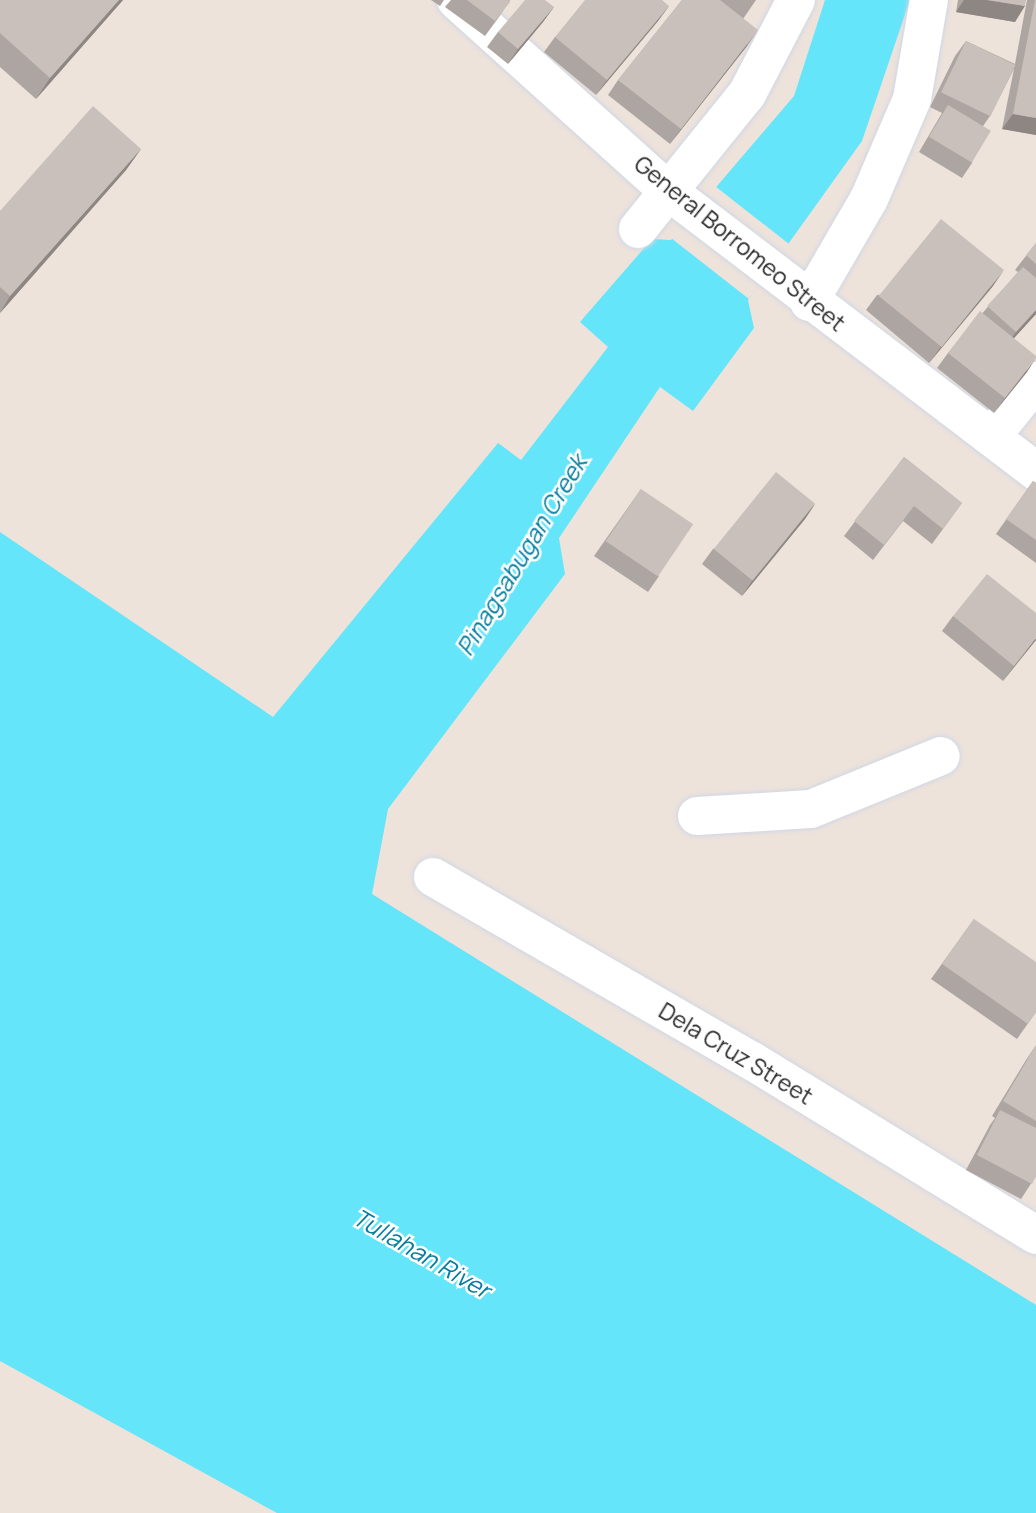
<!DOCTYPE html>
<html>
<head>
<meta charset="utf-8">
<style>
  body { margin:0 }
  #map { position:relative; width:1036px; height:1513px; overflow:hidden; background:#eee3db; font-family:Manrope,sans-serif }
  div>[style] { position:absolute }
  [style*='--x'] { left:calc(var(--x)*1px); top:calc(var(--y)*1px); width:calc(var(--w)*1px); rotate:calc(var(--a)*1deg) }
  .water>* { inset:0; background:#65e5f9 }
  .pier>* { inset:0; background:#eee3db; transform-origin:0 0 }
  .roads { filter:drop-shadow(0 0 2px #d0d7e4) drop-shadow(0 0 2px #d0d7e4) }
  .minor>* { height:38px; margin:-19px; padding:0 19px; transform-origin:19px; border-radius:19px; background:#fff }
  .wall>* { inset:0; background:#ada5a1 }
  .shaded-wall>* { inset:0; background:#8d8683 }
  .building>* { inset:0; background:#c9c0bb; transform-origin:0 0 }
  span { translate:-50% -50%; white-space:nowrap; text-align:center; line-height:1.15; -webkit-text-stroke:5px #fff; paint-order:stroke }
  .street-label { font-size:23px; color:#2a2a2a }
  .water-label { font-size:24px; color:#037e9f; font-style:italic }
</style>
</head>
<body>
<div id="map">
  <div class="water">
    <i style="clip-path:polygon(825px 0,910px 0,862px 141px,748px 300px,754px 328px,693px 411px,660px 387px,559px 538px,565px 574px,388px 809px,372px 894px,1036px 1305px,1036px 1513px,277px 1513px,0 1361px,0 532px,273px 717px,498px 443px,521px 460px,608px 347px,580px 322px,652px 239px,671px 240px,794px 96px)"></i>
  </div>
  <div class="pier">
    <i style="left:711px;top:183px;width:101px;height:68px;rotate:38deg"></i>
  </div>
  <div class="roads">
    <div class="minor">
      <i style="--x:456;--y:0;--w:285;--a:42"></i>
      <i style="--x:668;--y:191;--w:462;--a:37.3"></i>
      <i style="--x:638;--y:229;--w:174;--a:-51.1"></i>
      <i style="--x:747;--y:94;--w:106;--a:-62.5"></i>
      <i style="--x:809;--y:302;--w:119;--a:-59.8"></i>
      <i style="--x:869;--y:199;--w:109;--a:-66.7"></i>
      <i style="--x:912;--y:99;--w:100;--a:-80.3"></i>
      <i style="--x:991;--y:437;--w:72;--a:-51.2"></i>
      <i style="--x:697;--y:816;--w:114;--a:-3.5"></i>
      <i style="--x:811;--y:809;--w:140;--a:-22.2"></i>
      <i style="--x:433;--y:877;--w:368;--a:30"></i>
      <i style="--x:752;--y:1061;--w:333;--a:31.5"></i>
    </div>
  </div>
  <div class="wall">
    <i style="clip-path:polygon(0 0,123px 0,36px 99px,0 67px)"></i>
    <i style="clip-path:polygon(431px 0,444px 0,440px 6px)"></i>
    <i style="clip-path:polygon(451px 0,510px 0,499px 17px,485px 36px,445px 7px)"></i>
    <i style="clip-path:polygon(682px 0,756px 0,743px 19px,747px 46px,670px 144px,608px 95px,618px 80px)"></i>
    <i style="clip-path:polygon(958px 0,1026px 0,1015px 22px,956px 12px)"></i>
    <i style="clip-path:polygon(1027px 0,1036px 0,1036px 135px,1002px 129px,1014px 69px,990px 116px,983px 126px,972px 163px,962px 178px,919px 152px,942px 113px,930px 107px,955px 56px,966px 41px,1015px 64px)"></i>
    <i style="clip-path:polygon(669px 6px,658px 21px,596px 95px,544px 52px,555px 37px)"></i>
    <i style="clip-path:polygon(554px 7px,543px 22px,508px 64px,487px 47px,498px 32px)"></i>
    <i style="clip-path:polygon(141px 149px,126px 170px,0 313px,0 211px)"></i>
    <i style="clip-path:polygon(1036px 243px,1036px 314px,1014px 338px,1027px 372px,994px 413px,937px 368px,948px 353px,1018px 272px,1015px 270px)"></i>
    <i style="clip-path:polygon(993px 286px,929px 363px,866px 310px,877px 295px)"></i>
    <i style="clip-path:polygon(904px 457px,962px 503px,932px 544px,903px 521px,873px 560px,844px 536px)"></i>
    <i style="clip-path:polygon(1033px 481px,1036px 483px,1036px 563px,996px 534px)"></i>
    <i style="clip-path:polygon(641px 489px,659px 576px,648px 592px,594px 556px)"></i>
    <i style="clip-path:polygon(815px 504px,805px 519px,742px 596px,702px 564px,713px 549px)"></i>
    <i style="clip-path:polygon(953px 616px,1036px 640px,1003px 681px,942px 631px)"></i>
    <i style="clip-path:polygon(974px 919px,1036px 1012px,1017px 1039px,931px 979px)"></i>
    <i style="clip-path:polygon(1036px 1045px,1036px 1176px,1021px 1199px,966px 1170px,990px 1125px,995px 1118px,992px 1116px,1026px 1060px)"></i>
  </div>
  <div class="shaded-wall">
    <i style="clip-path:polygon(119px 0,123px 0,36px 99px,50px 78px)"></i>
    <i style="clip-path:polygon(964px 0,987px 0,1025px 6px,1015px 22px,956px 12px)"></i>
    <i style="clip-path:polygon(669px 6px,658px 21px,596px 95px,607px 80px)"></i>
    <i style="clip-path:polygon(554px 7px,543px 22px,508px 64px,518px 49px)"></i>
    <i style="clip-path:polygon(758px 30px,747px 46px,670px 144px,681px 129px)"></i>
    <i style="clip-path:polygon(1013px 114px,1036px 118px,1036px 135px,1002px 129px)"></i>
    <i style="clip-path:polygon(141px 149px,126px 170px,0 313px,10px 296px)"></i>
    <i style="clip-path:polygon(1004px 270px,993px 286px,929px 363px,940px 348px)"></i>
    <i style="clip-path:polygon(1036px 310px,1036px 314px,1005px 348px,1016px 332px)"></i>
    <i style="clip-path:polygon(1036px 358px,1027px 372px,994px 413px,1005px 398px)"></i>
    <i style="clip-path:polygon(815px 504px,805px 519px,742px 596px,752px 581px)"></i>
    <i style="clip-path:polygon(1036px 638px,1036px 640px,1003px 681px,1014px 666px)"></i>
  </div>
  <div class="building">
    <i style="clip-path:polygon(0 0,119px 0,50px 78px,0 33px)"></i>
    <i style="clip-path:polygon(467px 0,508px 0,510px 2px,495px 21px)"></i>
    <i style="clip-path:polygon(525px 0,545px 0,554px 7px,518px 49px,498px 32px)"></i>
    <i style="clip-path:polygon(585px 0,662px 0,669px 6px,607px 80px,555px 37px)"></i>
    <i style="clip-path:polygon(682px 0,720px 0,758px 30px,681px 129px,618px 80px)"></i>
    <i style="clip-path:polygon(987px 0,1026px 0,1025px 6px)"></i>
    <i style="clip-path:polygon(1035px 0,1036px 0,1036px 118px,1013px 114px)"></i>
    <i style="left:966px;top:41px;width:55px;height:57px;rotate:26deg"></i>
    <i style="left:948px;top:105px;width:50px;height:37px;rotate:31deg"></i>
    <i style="clip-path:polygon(93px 106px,141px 149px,10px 296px,0 287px,0 211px)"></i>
    <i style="left:941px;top:219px;width:81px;height:99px;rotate:39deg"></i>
    <i style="clip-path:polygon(1036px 243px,1036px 264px,1026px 255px)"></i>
    <i style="clip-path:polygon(1023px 267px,1036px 278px,1036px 310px,1016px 332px,987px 306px)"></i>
    <i style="clip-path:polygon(980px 311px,1036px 356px,1036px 358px,1005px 398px,948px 353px)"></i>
    <i style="clip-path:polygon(904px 457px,962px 503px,943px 529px,914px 506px,884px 545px,854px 521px)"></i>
    <i style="left:776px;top:472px;width:50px;height:99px;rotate:39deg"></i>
    <i style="clip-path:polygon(1033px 481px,1036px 483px,1036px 540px,1006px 519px)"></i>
    <i style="left:641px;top:489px;width:63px;height:63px;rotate:34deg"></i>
    <i style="clip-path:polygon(987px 574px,1036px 613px,1036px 638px,1014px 666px,953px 616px)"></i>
    <i style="clip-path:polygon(974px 919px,1036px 962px,1036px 1012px,1028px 1024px,942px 964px)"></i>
    <i style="clip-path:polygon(1036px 1045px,1036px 1121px,1003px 1101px)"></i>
    <i style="clip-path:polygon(1000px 1110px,1036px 1128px,1036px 1176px,1032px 1184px,977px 1155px)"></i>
  </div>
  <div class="street-label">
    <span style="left:740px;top:243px;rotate:39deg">General Borromeo Street</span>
    <span style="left:736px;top:1053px;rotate:31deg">Dela Cruz Street</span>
  </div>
  <div class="water-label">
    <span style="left:521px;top:555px;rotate:-59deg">Pinagsabugan Creek</span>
    <span style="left:422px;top:1253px;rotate:30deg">Tullahan River</span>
  </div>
</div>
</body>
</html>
